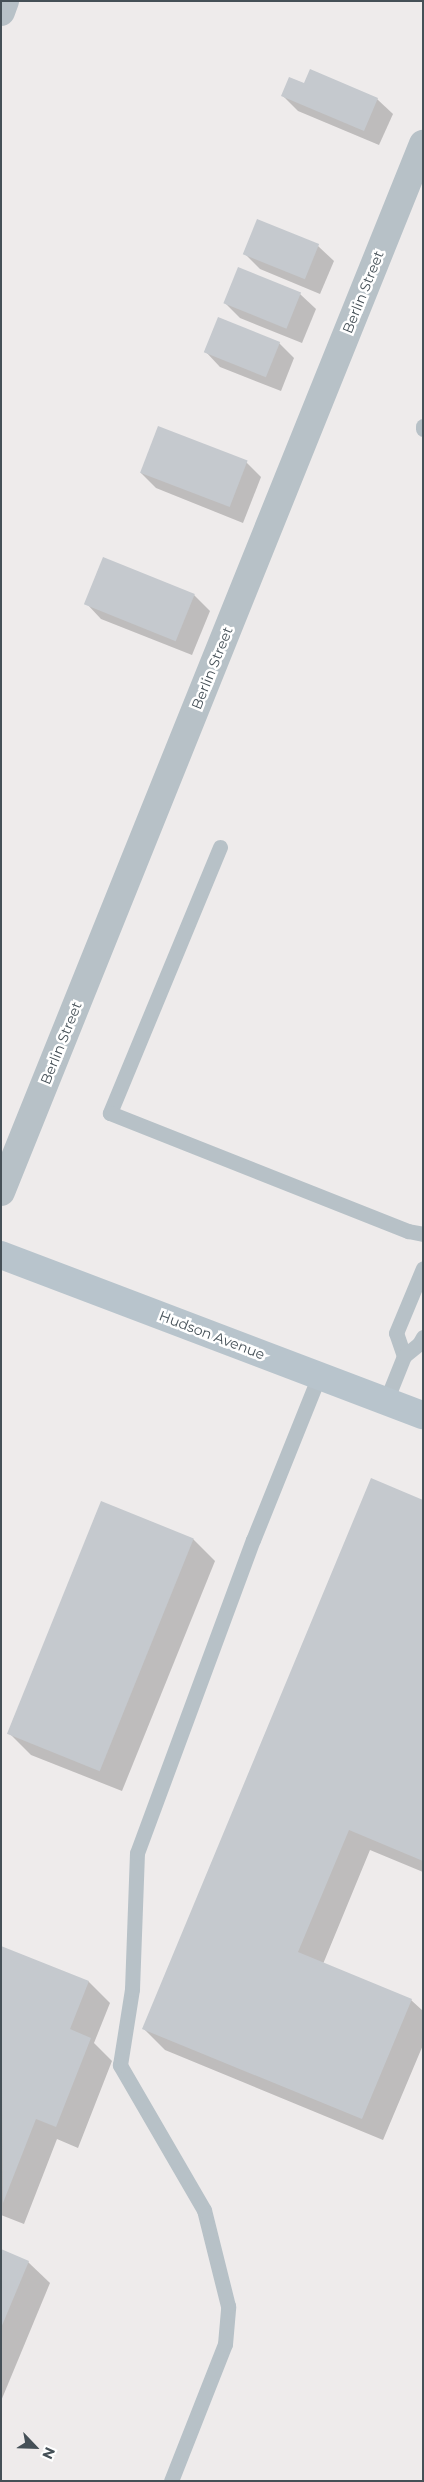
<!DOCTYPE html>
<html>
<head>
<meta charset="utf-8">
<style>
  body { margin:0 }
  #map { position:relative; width:424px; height:2482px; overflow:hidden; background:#eeebeb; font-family:Montserrat,sans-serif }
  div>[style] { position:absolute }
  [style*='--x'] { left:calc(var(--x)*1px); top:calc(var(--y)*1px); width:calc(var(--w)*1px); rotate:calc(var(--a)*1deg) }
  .shadow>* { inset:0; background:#0003 }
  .building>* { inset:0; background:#c5c9ce; transform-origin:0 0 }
  .service>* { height:15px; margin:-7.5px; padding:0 7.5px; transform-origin:7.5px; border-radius:7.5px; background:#b7c1c7 }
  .minor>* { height:28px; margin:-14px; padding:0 14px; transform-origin:14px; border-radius:14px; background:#b7c1c7 }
  .secondary>* { height:28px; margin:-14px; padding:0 14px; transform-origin:14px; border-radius:14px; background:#b8c4cc }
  span { translate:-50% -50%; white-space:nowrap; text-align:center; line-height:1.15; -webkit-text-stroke:5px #fff; paint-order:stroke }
  .street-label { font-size:14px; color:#455057 }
  .frame { position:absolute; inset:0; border:2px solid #455057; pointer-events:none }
  .north { position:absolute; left:10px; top:2422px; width:50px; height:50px; -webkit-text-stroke:4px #fff; paint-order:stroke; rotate:114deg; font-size:14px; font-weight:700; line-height:20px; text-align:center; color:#455057 }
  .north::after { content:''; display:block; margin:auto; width:18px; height:22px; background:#455057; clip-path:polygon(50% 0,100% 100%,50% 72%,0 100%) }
</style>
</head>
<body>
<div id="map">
  <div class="shadow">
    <i style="clip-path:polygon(305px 85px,377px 99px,393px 114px,379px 145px,298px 111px,283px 96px)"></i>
    <i style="clip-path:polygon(258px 221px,318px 246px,334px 261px,320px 294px,260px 269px,245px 254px)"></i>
    <i style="clip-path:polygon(300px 294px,316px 309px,302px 343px,240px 318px,225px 303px)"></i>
    <i style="clip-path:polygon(279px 343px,294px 358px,281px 391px,220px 367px,205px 351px)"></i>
    <i style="clip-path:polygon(246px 462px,261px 477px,243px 523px,156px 488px,141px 473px)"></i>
    <i style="clip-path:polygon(194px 595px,210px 611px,192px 655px,101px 619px,86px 603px)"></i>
    <i style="clip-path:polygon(423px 1501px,423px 1872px,370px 1850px,323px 1964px,411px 2000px,423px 2011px,423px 2045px,383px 2140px,165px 2050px,144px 2029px)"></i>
    <i style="clip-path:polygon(193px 1539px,215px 1561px,122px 1791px,31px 1755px,10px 1734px)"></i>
    <i style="clip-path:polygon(1px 1947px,89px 1982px,110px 2003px,94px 2043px,112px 2061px,78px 2148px,57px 2139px,24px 2224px,1px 2215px)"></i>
    <i style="clip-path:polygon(1px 2251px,28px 2262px,50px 2283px,1px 2401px)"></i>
  </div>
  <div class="building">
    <i style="clip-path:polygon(310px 69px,378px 98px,364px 131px,281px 96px,289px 77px,304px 83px)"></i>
    <i style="left:257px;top:219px;width:67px;height:38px;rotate:22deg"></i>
    <i style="left:238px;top:267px;width:68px;height:39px;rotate:22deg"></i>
    <i style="left:218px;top:317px;width:67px;height:38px;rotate:22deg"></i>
    <i style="left:158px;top:426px;width:96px;height:50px;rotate:21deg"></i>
    <i style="left:103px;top:557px;width:99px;height:51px;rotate:22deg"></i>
    <i style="clip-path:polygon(371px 1478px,423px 1500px,423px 1861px,349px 1830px,298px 1952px,412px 1999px,362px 2119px,142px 2029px)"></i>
    <i style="left:101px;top:1501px;width:100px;height:251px;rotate:22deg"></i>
    <i style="clip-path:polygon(1px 1946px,89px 1981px,70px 2029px,91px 2038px,56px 2127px,36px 2119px,3px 2203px)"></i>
    <i style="clip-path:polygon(1px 2249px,29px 2261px,1px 2328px)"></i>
  </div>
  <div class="service">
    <i style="--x:423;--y:426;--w:3;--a:90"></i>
    <i style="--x:220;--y:847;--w:288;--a:112.5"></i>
    <i style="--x:110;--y:1113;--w:321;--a:21.6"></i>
    <i style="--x:408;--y:1231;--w:15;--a:11"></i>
    <i style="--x:404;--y:1356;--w:24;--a:-109"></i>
    <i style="--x:396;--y:1333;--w:70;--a:-67.4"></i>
    <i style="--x:386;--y:1401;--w:48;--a:-68.2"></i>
    <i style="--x:404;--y:1356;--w:19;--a:-39"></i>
    <i style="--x:419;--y:1344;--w:8;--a:-60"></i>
    <i style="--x:171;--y:2481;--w:147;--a:-68.5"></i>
    <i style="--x:225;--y:2344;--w:38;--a:-85"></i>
    <i style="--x:228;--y:2306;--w:99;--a:-104"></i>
    <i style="--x:204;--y:2210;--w:168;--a:-120.1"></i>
    <i style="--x:120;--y:2065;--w:77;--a:-81"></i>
    <i style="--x:132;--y:1989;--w:136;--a:-87.9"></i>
    <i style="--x:137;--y:1853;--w:334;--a:-69.7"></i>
    <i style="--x:253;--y:1540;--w:177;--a:-68.1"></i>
  </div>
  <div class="minor">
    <i style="--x:1;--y:12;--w:12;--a:-70"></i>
    <i style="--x:1;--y:1192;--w:1130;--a:-68.07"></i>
  </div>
  <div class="secondary">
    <i style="--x:1;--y:1255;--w:451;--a:20.8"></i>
  </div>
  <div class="street-label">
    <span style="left:363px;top:292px;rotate:-68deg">Berlin Street</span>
    <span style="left:212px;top:668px;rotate:-68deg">Berlin Street</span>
    <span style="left:61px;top:1043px;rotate:-68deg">Berlin Street</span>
    <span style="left:212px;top:1335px;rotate:21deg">Hudson Avenue</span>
  </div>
  <div class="frame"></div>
  <div class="north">N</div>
</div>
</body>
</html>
